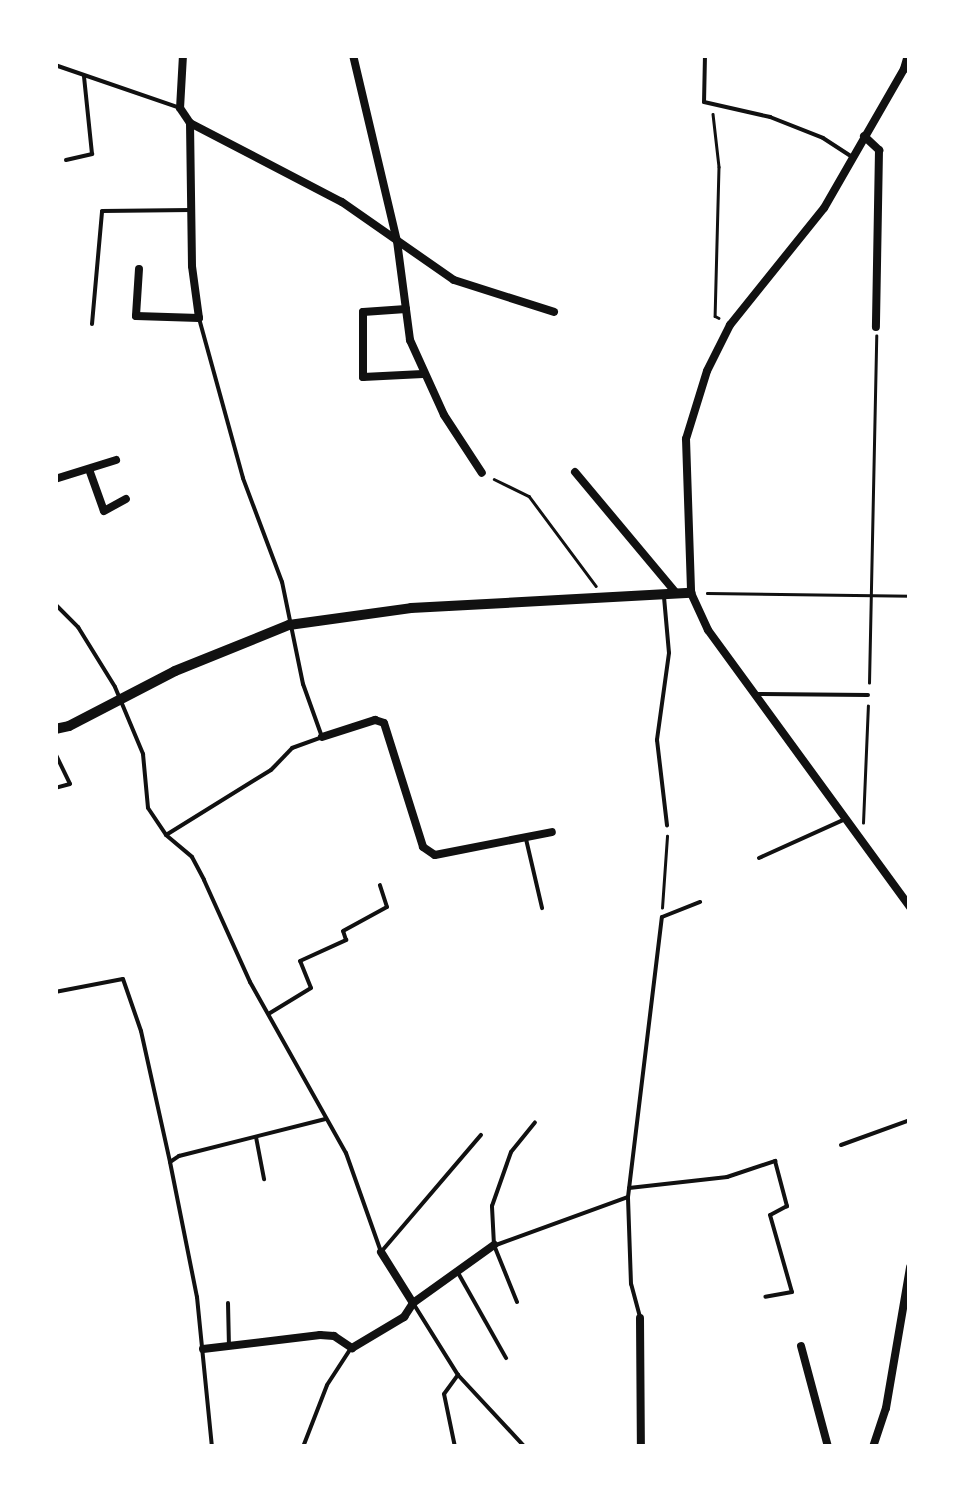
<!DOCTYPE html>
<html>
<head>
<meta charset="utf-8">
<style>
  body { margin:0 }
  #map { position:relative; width:965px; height:1502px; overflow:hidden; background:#fff; font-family:"Sofia Sans Condensed",sans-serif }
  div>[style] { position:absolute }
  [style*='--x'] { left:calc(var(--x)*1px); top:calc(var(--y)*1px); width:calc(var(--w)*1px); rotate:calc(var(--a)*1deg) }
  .path>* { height:2.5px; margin:-1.25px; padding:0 1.25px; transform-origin:1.25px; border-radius:1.25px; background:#111 }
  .service>* { height:4px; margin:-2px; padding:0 2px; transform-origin:2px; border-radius:2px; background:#111 }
  .minor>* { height:8px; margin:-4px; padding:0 4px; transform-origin:4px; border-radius:4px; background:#111 }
  .tertiary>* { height:10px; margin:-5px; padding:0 5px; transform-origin:5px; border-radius:5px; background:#111 }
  span { translate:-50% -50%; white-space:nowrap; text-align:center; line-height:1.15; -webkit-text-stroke:10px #fff; paint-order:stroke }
  .frame { position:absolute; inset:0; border:58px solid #fff; pointer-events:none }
</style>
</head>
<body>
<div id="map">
  <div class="path">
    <i style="--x:713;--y:114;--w:53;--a:83.5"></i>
    <i style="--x:719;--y:167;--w:149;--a:91.5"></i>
    <i style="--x:715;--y:316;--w:4;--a:27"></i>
    <i style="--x:494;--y:479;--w:39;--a:26"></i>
    <i style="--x:529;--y:496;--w:112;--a:53.3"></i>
    <i style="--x:707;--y:593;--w:203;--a:0.8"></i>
    <i style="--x:869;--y:683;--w:347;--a:-88.8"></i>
    <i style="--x:863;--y:823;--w:117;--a:-87.6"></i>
    <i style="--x:662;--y:908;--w:72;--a:-86"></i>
  </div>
  <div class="service">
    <i style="--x:705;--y:55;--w:47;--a:91.2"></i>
    <i style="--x:704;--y:102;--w:68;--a:12.8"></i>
    <i style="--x:770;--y:117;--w:57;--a:21.6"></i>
    <i style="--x:823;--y:138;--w:33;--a:33"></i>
    <i style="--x:55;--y:65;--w:132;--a:19"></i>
    <i style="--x:66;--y:160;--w:27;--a:-13"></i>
    <i style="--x:92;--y:154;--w:78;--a:-95.9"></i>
    <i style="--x:92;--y:324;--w:113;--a:-84.9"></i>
    <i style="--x:102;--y:211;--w:89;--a:-0.6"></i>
    <i style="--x:664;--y:597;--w:56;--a:84.9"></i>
    <i style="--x:669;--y:653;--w:88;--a:97.9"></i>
    <i style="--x:657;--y:740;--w:86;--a:83.3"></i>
    <i style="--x:55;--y:604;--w:33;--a:45"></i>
    <i style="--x:78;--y:627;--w:70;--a:58.3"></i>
    <i style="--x:115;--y:687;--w:73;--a:67.3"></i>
    <i style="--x:143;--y:754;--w:54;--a:84.7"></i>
    <i style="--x:148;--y:808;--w:32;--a:56"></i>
    <i style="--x:166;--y:835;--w:34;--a:40"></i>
    <i style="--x:192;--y:857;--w:26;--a:62"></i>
    <i style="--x:204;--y:880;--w:112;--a:65.7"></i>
    <i style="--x:250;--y:982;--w:196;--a:60.7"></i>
    <i style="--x:346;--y:1153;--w:105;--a:70.5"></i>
    <i style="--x:381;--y:1252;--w:154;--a:-49.5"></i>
    <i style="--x:756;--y:694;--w:112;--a:0.5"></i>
    <i style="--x:55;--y:753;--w:34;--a:64"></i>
    <i style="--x:70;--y:784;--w:16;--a:165"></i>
    <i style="--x:166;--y:835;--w:123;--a:-31.8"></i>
    <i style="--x:271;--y:770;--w:30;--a:-46"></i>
    <i style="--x:292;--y:748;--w:32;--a:-20"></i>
    <i style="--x:322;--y:737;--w:56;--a:-109.7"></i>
    <i style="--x:303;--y:684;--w:104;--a:-101.6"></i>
    <i style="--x:282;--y:582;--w:111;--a:-110.6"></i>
    <i style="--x:243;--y:478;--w:166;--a:-105.4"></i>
    <i style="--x:526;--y:839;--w:71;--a:76.9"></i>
    <i style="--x:759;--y:858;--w:92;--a:-24.3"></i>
    <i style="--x:55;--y:992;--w:69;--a:-10.8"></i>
    <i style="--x:123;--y:979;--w:55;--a:70.9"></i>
    <i style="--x:141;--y:1031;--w:134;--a:77.5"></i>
    <i style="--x:170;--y:1162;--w:11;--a:-34"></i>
    <i style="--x:179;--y:1156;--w:151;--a:-14.2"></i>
    <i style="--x:270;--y:1013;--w:48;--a:-31.4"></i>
    <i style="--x:311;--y:988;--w:29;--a:-112"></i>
    <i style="--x:300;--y:961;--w:51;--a:-24.5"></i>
    <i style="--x:346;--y:940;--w:9;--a:-108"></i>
    <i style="--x:343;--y:931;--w:50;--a:-28.6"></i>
    <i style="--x:387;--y:907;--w:23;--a:-108"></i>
    <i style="--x:256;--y:1137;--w:43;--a:79.2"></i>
    <i style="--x:841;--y:1145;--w:73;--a:-19.9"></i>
    <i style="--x:170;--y:1162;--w:138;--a:78.7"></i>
    <i style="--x:197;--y:1297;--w:151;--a:84.3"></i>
    <i style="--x:629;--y:1188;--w:99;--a:-6.4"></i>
    <i style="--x:727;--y:1177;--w:51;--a:-18.4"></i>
    <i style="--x:775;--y:1161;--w:47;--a:75.1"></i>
    <i style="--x:787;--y:1206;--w:19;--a:152"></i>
    <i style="--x:770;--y:1215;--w:80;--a:74.1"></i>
    <i style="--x:792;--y:1292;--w:27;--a:170"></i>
    <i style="--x:496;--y:1245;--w:140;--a:-20"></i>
    <i style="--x:457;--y:1271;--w:100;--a:60.6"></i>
    <i style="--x:517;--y:1302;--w:61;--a:-112"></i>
    <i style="--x:494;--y:1245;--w:39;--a:-93"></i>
    <i style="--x:492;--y:1206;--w:57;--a:-70.6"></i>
    <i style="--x:511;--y:1152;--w:38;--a:-51"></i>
    <i style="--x:228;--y:1303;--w:43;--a:88.7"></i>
    <i style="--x:413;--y:1303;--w:85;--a:58"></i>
    <i style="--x:458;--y:1375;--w:98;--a:47.1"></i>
    <i style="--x:640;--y:1317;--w:34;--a:-105"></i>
    <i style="--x:631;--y:1284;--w:87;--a:-92"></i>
    <i style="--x:628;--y:1197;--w:282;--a:-83.1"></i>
    <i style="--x:662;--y:917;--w:41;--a:-21.5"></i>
    <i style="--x:303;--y:1447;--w:66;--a:-68.8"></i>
    <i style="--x:327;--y:1385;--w:44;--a:-57"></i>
    <i style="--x:455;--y:1447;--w:54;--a:-101.7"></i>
    <i style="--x:444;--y:1394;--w:24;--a:-54"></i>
  </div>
  <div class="minor">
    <i style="--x:183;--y:55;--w:53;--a:93.2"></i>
    <i style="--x:180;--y:108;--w:18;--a:56"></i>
    <i style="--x:190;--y:123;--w:171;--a:27.5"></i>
    <i style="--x:342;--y:202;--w:136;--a:34.9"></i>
    <i style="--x:454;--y:280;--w:105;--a:17.7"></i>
    <i style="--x:353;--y:55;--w:191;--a:76.7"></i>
    <i style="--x:397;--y:241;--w:100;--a:82.5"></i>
    <i style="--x:410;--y:340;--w:82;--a:65.6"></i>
    <i style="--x:444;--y:415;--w:69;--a:56.8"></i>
    <i style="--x:908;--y:55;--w:15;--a:106"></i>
    <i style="--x:904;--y:69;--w:160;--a:119.9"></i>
    <i style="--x:824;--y:208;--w:150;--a:128.8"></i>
    <i style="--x:730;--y:325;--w:51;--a:116.6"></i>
    <i style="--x:707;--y:371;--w:71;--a:107.2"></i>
    <i style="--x:686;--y:439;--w:154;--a:88.1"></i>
    <i style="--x:691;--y:593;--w:41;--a:65.3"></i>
    <i style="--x:708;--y:630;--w:343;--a:53.9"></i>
    <i style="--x:864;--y:136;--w:21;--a:43"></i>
    <i style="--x:879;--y:150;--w:177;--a:91"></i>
    <i style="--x:139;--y:269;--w:47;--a:93.7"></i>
    <i style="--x:136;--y:316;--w:63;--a:1.8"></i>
    <i style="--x:199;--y:318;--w:52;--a:-97.7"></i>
    <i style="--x:192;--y:266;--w:143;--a:-90.8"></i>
    <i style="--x:406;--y:309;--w:43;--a:176"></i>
    <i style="--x:363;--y:312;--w:65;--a:90"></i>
    <i style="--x:363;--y:377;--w:60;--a:-2.9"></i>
    <i style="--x:90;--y:472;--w:41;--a:70.3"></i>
    <i style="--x:104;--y:511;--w:25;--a:-29"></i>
    <i style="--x:575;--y:472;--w:158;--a:50.1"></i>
    <i style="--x:55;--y:479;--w:64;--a:-17.3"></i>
    <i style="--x:322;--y:737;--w:56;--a:-17.8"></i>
    <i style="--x:375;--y:720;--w:9;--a:18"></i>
    <i style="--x:384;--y:723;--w:130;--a:72.5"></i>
    <i style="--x:423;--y:847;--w:14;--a:34"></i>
    <i style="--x:435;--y:855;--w:119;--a:-11.1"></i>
    <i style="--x:381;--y:1252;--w:60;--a:57.9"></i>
    <i style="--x:640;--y:1318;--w:129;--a:89.6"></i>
    <i style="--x:801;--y:1346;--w:105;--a:75"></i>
    <i style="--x:203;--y:1349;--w:118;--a:-6.8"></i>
    <i style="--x:320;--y:1335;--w:14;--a:4"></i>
    <i style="--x:334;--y:1336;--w:22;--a:34"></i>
    <i style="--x:352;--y:1348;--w:61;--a:-30.8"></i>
    <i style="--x:404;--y:1317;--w:17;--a:-57"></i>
    <i style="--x:413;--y:1303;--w:100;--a:-35.6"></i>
    <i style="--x:873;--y:1447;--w:41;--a:-71.6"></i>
    <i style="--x:886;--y:1408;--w:143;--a:-80.3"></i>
  </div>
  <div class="tertiary">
    <i style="--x:55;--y:729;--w:14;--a:-12"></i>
    <i style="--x:69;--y:726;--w:119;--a:-27.4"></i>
    <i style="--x:175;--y:671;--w:123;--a:-22"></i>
    <i style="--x:289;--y:625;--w:123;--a:-7.9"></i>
    <i style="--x:411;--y:608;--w:280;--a:-3.1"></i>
  </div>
  <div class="frame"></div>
</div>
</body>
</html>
